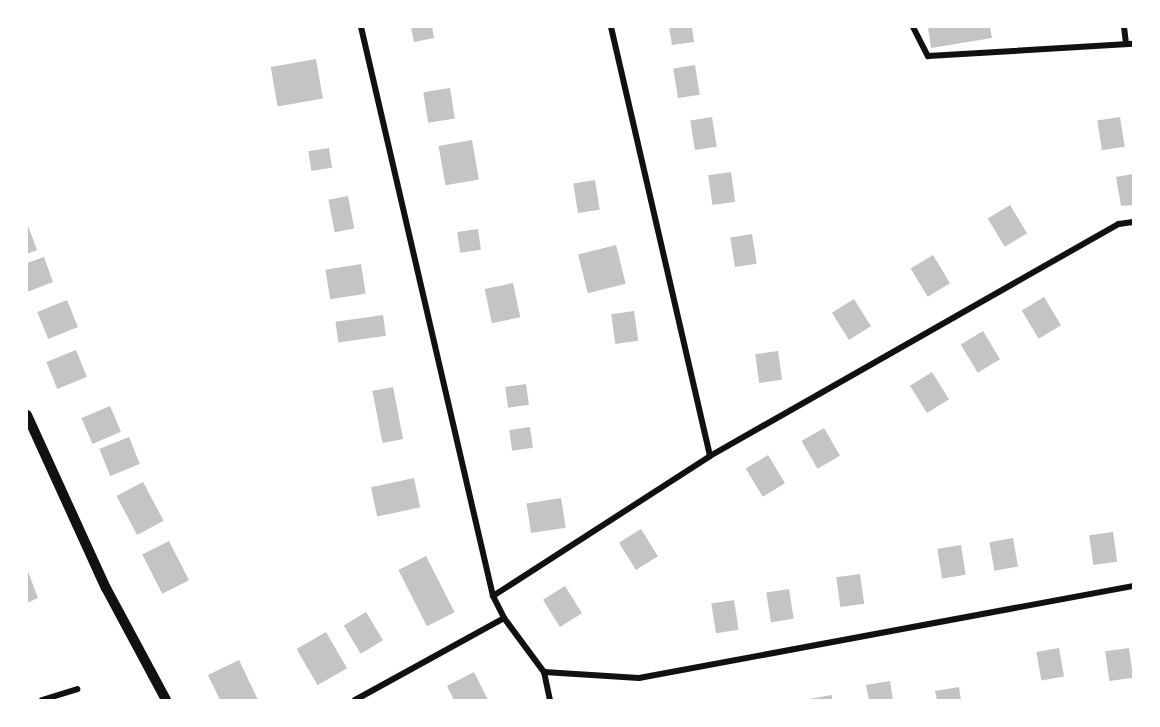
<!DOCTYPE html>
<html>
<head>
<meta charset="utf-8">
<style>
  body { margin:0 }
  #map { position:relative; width:1160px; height:727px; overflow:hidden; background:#fff; font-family:Helvetica,sans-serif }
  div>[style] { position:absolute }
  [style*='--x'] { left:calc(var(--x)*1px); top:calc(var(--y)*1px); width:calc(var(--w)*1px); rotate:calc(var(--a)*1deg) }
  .building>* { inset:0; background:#c4c4c4; transform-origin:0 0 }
  .minor>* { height:6px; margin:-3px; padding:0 3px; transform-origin:3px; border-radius:3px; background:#111 }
  .tertiary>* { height:10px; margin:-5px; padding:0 5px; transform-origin:5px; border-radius:5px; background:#111 }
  span { translate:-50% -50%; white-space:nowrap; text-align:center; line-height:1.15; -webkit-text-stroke:6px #fff; paint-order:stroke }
  .frame { position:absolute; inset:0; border:28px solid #fff; pointer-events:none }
</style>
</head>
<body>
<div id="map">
  <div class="building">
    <i style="clip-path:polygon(411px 27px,432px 27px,434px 38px,414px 42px)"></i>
    <i style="clip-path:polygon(669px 27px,692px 27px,694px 42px,672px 45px)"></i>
    <i style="clip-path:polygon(928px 27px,990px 27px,992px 38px,931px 48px)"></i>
    <i style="left:316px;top:59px;width:40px;height:46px;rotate:80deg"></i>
    <i style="left:695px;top:65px;width:30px;height:22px;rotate:81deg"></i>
    <i style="left:450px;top:88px;width:31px;height:27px;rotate:81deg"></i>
    <i style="left:712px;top:117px;width:30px;height:22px;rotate:81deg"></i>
    <i style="left:1120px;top:117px;width:30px;height:23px;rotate:81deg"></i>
    <i style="left:472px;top:140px;width:40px;height:34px;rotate:80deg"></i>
    <i style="left:329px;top:148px;width:20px;height:21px;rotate:81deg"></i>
    <i style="left:731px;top:172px;width:30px;height:23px;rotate:82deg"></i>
    <i style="clip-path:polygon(1133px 174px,1133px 205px,1121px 206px,1116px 177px)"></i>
    <i style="left:595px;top:180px;width:30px;height:22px;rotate:81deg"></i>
    <i style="left:348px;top:196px;width:33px;height:20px;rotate:79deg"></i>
    <i style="left:1010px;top:205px;width:33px;height:26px;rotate:59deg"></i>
    <i style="clip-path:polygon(27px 223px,37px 250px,27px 254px)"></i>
    <i style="left:478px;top:229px;width:21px;height:21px;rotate:82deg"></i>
    <i style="left:752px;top:234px;width:30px;height:22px;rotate:81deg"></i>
    <i style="left:616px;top:245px;width:40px;height:39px;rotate:76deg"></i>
    <i style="left:933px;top:255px;width:33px;height:26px;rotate:59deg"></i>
    <i style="clip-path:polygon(44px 257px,53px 282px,27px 292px,27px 263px)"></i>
    <i style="left:361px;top:264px;width:30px;height:36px;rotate:81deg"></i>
    <i style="left:513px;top:283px;width:35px;height:29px;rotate:78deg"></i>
    <i style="left:1044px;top:297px;width:33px;height:26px;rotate:59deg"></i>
    <i style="left:854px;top:299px;width:32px;height:26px;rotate:58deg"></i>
    <i style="left:67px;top:300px;width:29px;height:32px;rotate:68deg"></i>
    <i style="left:634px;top:311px;width:30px;height:23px;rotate:82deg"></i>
    <i style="left:383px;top:315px;width:21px;height:48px;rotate:82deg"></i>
    <i style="left:983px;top:331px;width:33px;height:26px;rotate:59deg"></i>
    <i style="left:76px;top:350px;width:29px;height:32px;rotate:68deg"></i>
    <i style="left:778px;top:351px;width:29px;height:23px;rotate:82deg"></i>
    <i style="left:932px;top:372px;width:32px;height:26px;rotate:58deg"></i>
    <i style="left:526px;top:384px;width:21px;height:21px;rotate:82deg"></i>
    <i style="left:393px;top:387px;width:53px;height:21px;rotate:79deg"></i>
    <i style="left:110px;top:406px;width:28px;height:31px;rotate:67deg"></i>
    <i style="left:530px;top:427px;width:21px;height:21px;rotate:82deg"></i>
    <i style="left:824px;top:428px;width:32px;height:26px;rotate:60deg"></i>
    <i style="left:129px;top:437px;width:29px;height:32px;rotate:68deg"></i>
    <i style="left:768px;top:455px;width:33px;height:26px;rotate:59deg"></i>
    <i style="left:414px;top:478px;width:30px;height:44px;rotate:78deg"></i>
    <i style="left:143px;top:482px;width:44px;height:30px;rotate:62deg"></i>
    <i style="left:561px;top:498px;width:30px;height:35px;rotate:81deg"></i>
    <i style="left:641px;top:529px;width:32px;height:26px;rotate:58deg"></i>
    <i style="left:1113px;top:532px;width:30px;height:24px;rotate:82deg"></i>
    <i style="left:1013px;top:538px;width:29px;height:24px;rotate:80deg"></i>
    <i style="left:169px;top:541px;width:44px;height:30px;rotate:63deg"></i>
    <i style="left:961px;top:545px;width:30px;height:24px;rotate:81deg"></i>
    <i style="left:426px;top:556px;width:63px;height:31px;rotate:63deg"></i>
    <i style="clip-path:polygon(27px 569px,38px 598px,27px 603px)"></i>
    <i style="left:860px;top:574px;width:30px;height:24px;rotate:82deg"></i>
    <i style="left:565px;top:586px;width:32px;height:26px;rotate:58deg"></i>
    <i style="left:789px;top:589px;width:30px;height:23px;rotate:81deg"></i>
    <i style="left:734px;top:600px;width:30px;height:23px;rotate:81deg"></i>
    <i style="left:366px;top:612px;width:33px;height:26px;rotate:59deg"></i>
    <i style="left:326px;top:632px;width:42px;height:34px;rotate:60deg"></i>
    <i style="left:1059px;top:648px;width:29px;height:23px;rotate:80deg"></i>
    <i style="left:1129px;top:648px;width:30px;height:24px;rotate:82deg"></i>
    <i style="clip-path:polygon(239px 660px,258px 700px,220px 700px,208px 675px)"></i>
    <i style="clip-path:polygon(474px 672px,488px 700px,454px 700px,447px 686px)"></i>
    <i style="clip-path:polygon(890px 681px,893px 700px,869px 700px,866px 685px)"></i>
    <i style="clip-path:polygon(959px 687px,961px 700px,937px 700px,935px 691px)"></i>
    <i style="clip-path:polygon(832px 695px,832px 700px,810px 700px,809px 699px)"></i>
  </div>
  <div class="minor">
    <i style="--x:361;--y:27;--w:584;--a:76.94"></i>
    <i style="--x:493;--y:596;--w:25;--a:63"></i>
    <i style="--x:504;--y:618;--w:67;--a:53.5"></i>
    <i style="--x:544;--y:672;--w:29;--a:78"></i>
    <i style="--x:611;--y:27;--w:440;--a:77"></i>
    <i style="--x:913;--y:27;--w:33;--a:63"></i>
    <i style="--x:928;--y:56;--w:205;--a:-3.4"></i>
    <i style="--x:1124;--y:27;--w:17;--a:83"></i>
    <i style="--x:493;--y:596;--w:258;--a:-32.8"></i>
    <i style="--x:710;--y:456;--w:470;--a:-29.6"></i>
    <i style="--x:1119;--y:224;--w:14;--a:-8"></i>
    <i style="--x:544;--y:672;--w:95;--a:3.6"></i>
    <i style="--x:639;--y:678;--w:502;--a:-10.55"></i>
    <i style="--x:42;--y:700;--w:37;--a:-17"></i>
    <i style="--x:355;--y:700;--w:170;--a:-28.8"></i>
  </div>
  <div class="tertiary">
    <i style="--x:27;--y:415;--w:190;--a:65.5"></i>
    <i style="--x:106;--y:588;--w:127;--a:61.8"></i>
  </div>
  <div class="frame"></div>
</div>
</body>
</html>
